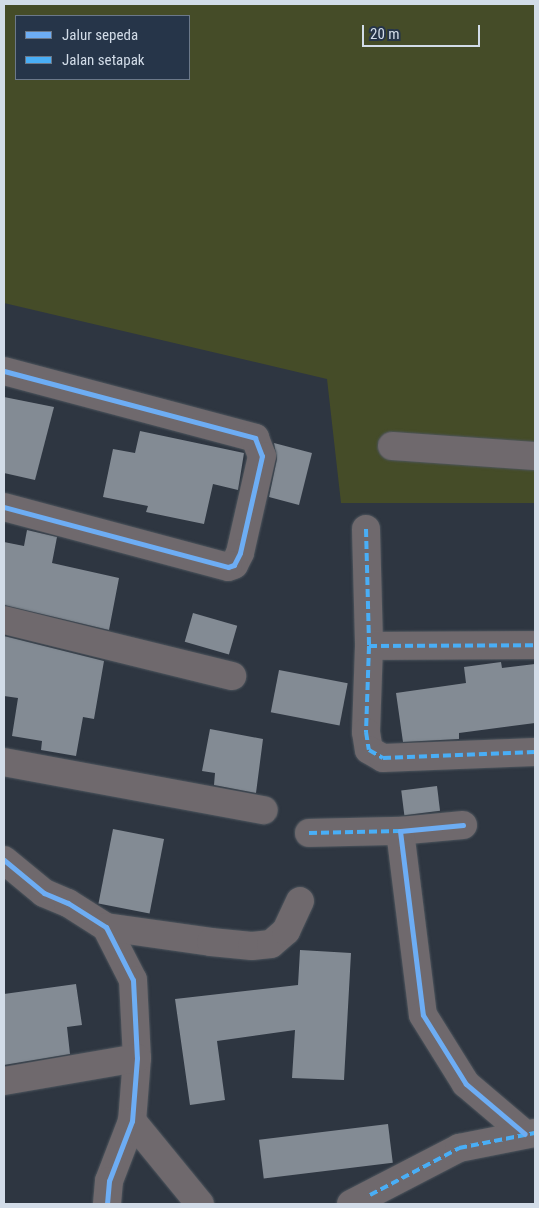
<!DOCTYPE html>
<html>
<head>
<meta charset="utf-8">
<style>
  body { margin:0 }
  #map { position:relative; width:539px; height:1208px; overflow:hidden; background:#2e3641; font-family:"Roboto Condensed",sans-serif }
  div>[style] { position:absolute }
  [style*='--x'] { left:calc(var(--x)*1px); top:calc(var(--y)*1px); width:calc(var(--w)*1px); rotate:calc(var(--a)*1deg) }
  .green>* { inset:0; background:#454c28 }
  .building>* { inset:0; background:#838b94; transform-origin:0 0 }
  .roads { filter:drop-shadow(0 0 1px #4d555d) drop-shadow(0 0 1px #4d555d) }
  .street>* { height:28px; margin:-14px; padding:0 14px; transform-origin:14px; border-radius:14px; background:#6f696d }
  .quiet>* { height:4px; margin-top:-2px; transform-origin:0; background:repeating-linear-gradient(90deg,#49aef6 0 8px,transparent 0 12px) }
  .cycleway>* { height:5px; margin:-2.5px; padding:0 2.5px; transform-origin:2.5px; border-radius:2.5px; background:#6dadf4 }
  span { translate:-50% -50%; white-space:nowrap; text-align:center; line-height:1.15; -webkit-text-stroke:5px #263549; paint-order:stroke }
  .frame { position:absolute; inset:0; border:5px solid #d2dce8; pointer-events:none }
  .legend { position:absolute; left:15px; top:15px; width:175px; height:65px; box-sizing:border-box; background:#263549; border:1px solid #6b7889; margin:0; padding:6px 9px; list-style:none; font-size:15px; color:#d2dce8 }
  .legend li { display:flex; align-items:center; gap:10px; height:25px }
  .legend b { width:25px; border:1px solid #6b7889 }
  .scale { position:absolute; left:362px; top:25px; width:118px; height:22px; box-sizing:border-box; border:2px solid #d2dce8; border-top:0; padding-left:6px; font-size:15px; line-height:18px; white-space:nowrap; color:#d2dce8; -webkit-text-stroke:4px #263549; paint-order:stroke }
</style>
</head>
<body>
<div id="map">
  <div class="green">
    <i style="clip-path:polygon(evenodd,4px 4px,535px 4px,535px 503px,341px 503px,327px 379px,4px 303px,4px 4px,16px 16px,189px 16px,189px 79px,16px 79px,16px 16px)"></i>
  </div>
  <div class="building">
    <i style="clip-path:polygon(4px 397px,54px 407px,35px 480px,4px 473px)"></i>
    <i style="clip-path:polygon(140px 431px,244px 453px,238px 490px,213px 484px,204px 524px,146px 512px,148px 506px,103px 497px,113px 449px,135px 453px)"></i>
    <i style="clip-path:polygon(274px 443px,312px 453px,299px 505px,269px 497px,277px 459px)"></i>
    <i style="clip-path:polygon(27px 530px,57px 537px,52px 563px,119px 578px,109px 630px,4px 605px,4px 542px,24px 546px)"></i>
    <i style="left:193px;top:613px;width:46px;height:30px;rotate:16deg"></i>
    <i style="clip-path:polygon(4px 636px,104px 661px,94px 719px,83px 717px,76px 756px,41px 750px,42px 741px,12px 736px,18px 698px,4px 696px)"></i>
    <i style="clip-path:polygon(501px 662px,502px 668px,535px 664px,535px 723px,459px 733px,459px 739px,403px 742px,396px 693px,466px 683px,464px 667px)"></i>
    <i style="left:279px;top:670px;width:70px;height:43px;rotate:11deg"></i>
    <i style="clip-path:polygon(210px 729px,263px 739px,256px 793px,214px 785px,215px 773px,202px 771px)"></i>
    <i style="left:437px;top:786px;width:25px;height:36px;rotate:83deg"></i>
    <i style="left:113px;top:829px;width:52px;height:76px;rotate:11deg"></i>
    <i style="clip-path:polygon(300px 950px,351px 953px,344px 1080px,292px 1078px,295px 1030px,217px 1041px,225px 1100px,190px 1105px,175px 999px,298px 985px)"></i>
    <i style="clip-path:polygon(76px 984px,82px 1025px,67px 1027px,70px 1054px,4px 1065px,4px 994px)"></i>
    <i style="left:388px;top:1124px;width:39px;height:130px;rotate:83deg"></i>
  </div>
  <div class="roads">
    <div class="street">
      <i style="--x:4;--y:371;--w:260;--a:14.9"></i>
      <i style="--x:255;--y:438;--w:19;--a:69"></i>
      <i style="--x:262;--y:456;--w:99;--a:102.8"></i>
      <i style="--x:240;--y:553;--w:13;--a:117"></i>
      <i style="--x:234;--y:565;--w:6;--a:162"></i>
      <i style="--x:228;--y:567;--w:232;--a:-165"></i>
      <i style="--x:392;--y:446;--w:143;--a:4"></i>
      <i style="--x:366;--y:529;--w:117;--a:88.5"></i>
      <i style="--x:369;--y:646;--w:86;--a:92"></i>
      <i style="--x:366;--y:732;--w:18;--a:81"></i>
      <i style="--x:369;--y:750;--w:16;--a:30"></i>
      <i style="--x:383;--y:758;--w:152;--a:-2.3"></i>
      <i style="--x:4;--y:620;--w:235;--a:13.8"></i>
      <i style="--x:369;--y:646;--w:166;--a:-0.3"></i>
      <i style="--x:4;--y:762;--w:264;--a:10.5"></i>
      <i style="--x:463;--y:825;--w:63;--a:174.6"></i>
      <i style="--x:400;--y:831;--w:185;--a:82.9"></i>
      <i style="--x:423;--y:1015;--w:81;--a:58.1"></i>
      <i style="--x:466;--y:1084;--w:77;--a:40.3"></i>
      <i style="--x:309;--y:833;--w:91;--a:-1.3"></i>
      <i style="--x:4;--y:860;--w:52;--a:39.5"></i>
      <i style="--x:44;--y:893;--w:26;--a:23"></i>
      <i style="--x:68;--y:903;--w:45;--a:32.3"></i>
      <i style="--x:106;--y:927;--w:59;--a:63"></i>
      <i style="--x:133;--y:980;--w:78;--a:87.1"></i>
      <i style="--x:137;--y:1058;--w:63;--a:94.5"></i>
      <i style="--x:132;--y:1121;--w:64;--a:111"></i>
      <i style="--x:109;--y:1181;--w:23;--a:95"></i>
      <i style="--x:106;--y:927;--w:106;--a:8.1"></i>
      <i style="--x:211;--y:942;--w:41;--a:5.6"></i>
      <i style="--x:252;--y:946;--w:19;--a:-6"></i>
      <i style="--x:271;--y:944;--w:20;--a:-41"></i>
      <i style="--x:286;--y:931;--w:33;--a:-65"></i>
      <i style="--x:4;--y:1081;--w:135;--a:-9.8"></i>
      <i style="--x:132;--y:1121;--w:107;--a:50.7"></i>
      <i style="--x:351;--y:1204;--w:122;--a:-27.4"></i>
      <i style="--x:459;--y:1148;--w:77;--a:-11.2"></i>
    </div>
  </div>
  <div class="quiet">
    <i style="--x:366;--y:529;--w:117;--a:88.5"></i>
    <i style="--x:369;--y:646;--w:86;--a:92"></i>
    <i style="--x:366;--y:732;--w:18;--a:81"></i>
    <i style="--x:369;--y:750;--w:16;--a:30"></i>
    <i style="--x:383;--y:758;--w:152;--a:-2.3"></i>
    <i style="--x:369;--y:646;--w:166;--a:-0.3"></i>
    <i style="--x:309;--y:833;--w:91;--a:-1.3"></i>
    <i style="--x:370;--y:1195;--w:101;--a:-27.8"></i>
    <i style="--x:459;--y:1148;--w:77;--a:-11.2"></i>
  </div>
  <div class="cycleway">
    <i style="--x:4;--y:371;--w:260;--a:14.9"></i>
    <i style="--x:255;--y:438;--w:19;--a:69"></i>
    <i style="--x:262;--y:456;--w:99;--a:102.8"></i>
    <i style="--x:240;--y:553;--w:13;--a:117"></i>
    <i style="--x:234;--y:565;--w:6;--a:162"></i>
    <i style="--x:228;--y:567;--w:232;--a:-165"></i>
    <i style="--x:463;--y:825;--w:63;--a:174.6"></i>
    <i style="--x:400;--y:831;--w:185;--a:82.9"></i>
    <i style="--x:423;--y:1015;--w:81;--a:58.1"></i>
    <i style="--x:466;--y:1084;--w:77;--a:40.3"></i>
    <i style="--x:4;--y:860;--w:52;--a:39.5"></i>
    <i style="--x:44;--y:893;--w:26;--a:23"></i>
    <i style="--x:68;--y:903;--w:45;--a:32.3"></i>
    <i style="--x:106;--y:927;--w:59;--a:63"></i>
    <i style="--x:133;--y:980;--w:78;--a:87.1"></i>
    <i style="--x:137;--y:1058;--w:63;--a:94.5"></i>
    <i style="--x:132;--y:1121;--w:64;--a:111"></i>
    <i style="--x:109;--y:1181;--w:23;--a:95"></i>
  </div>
  <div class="frame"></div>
  <ul class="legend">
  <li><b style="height:6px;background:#6dadf4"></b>Jalur sepeda</li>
  <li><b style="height:6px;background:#49aef6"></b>Jalan setapak</li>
  </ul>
  <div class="scale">20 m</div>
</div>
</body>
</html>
